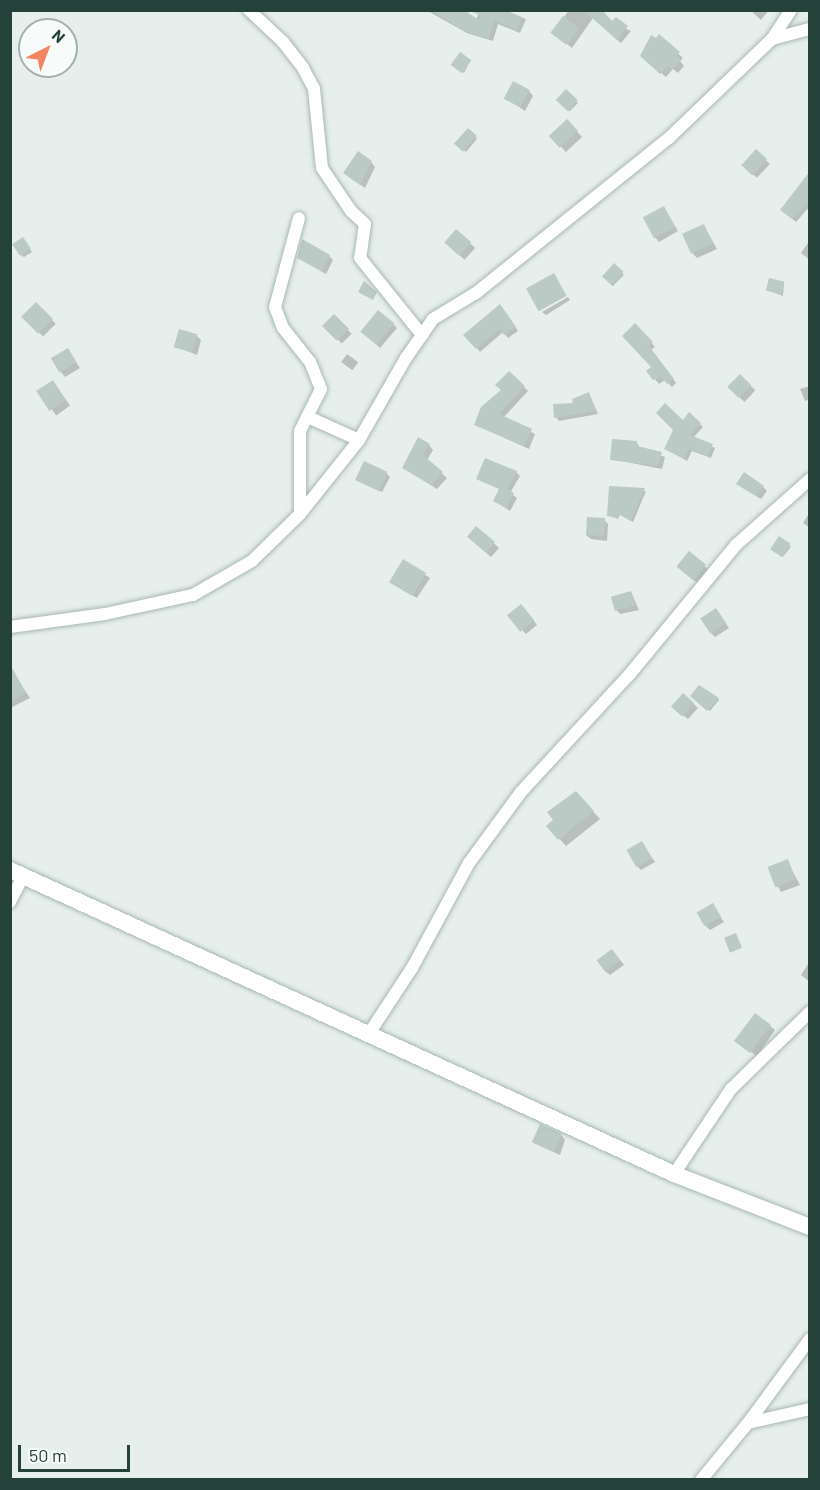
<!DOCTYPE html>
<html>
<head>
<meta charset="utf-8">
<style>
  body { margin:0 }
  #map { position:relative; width:820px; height:1490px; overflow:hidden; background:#e6efeb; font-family:Barlow,sans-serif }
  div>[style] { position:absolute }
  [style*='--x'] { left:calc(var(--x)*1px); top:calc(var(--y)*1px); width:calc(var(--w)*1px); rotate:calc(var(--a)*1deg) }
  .shadow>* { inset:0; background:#0003; transform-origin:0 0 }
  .building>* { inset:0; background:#bbcac4; transform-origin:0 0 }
  .roads { filter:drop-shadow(0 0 2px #a8b8b2) drop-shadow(0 0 2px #a8b8b2) }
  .street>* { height:12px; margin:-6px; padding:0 6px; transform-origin:6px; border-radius:6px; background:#fff }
  .secondary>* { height:16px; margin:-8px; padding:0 8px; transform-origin:8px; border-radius:8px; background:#fff }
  span { translate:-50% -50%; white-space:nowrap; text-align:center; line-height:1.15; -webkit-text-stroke:4.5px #f7fbf9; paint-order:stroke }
  .frame { position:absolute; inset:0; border:12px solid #24423a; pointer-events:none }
  .north { position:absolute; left:18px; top:18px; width:60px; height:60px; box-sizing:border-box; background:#f7fbf9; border:2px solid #a3b1ad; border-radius:50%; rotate:42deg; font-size:16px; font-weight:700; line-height:24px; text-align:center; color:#24423a }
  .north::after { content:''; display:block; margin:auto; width:21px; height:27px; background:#f4845f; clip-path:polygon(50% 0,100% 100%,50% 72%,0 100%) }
  .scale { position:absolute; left:18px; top:1445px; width:112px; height:27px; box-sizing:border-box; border:3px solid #24423a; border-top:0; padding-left:8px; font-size:18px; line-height:21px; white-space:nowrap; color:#24423a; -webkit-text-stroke:4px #f7fbf9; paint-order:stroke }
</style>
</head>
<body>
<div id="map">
  <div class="shadow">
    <i style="clip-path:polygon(426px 10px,461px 10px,476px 20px,480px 10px,501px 10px,526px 19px,520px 33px,498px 24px,493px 41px,467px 33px)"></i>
    <i style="clip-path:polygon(569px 10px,601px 10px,613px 23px,631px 31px,621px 43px,593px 18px,572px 48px,553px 33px)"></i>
    <i style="clip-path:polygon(750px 10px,769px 10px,761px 20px)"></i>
    <i style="clip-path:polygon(660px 37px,683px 58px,680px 61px,684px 66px,678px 73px,673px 69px,666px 77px,642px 56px)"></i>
    <i style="clip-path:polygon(470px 61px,464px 73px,455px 66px)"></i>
    <i style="clip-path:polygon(529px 91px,533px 96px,525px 111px,506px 98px)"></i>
    <i style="left:566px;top:91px;width:17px;height:12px;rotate:45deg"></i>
    <i style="left:567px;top:121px;width:22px;height:22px;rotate:47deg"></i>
    <i style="clip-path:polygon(470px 132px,477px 139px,466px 152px,457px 144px)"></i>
    <i style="left:756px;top:151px;width:19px;height:19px;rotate:43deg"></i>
    <i style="clip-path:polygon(371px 162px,375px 167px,365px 188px,349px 177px)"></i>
    <i style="clip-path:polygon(810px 177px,810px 206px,796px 222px,785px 213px)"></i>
    <i style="clip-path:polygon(664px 208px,678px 231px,659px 242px,655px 237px)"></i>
    <i style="clip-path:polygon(704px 226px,717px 249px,697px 258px,693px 254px)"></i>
    <i style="left:457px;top:231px;width:25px;height:16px;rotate:43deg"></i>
    <i style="clip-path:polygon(24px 241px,32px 252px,24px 257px,22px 256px)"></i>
    <i style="clip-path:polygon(808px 243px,810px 244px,810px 260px,801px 253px)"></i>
    <i style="clip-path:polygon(329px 256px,333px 260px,326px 274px,298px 258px)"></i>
    <i style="left:614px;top:265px;width:14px;height:16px;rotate:45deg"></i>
    <i style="clip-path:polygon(784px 283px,783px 296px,767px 290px)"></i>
    <i style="clip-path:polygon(568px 297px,570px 300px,546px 315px,542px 312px)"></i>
    <i style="left:36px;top:304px;width:28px;height:18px;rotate:45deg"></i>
    <i style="clip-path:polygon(503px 309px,518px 331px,508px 338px,503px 332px,480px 352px,465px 335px)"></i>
    <i style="left:334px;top:316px;width:25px;height:14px;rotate:45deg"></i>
    <i style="clip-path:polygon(393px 324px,397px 328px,380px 348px,366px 335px)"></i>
    <i style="clip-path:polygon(635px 325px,655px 347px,651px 350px,676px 383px,672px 387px,665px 380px,659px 384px,648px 371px,653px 367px)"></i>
    <i style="clip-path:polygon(197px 336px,201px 340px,197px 355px,175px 346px)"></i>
    <i style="clip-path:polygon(68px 350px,80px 368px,65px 377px,61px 372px)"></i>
    <i style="left:347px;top:354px;width:14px;height:10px;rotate:36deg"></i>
    <i style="clip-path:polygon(509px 373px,528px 391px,503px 418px,535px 434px,529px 449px,476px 425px,503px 391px)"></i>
    <i style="left:740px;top:376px;width:21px;height:16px;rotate:43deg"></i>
    <i style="left:53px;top:382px;width:29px;height:17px;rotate:54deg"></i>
    <i style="clip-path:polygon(810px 386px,810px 399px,805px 401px,800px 389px)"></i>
    <i style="clip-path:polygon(589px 394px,598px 414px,559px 421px,556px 417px)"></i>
    <i style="clip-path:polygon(690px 415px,703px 427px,693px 438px,715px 448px,711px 458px,692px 451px,687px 461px,666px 448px)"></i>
    <i style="clip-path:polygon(637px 443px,640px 448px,665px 457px,662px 469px,611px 459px)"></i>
    <i style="clip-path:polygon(429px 445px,433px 450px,427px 460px,447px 478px,437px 489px,403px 468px)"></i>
    <i style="clip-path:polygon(516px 472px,520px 476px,510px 493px,517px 498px,510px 511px,494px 500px,506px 491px,477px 479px)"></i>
    <i style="clip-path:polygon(387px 474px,390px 477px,382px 492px,356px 480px)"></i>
    <i style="clip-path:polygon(610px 487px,646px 491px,633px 522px,620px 514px,618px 519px,608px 515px)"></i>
    <i style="clip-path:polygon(763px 487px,767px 491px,761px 499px,743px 488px)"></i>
    <i style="clip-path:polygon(808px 515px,810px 516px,810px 528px,803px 523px)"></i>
    <i style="clip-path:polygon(604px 520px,608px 524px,607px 541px,591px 539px,586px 535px)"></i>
    <i style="clip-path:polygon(477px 528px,499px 548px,491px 557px,473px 541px)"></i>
    <i style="left:780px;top:538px;width:14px;height:13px;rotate:39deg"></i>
    <i style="clip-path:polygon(688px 556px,710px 570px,699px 584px,683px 572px)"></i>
    <i style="left:404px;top:561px;width:31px;height:24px;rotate:33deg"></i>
    <i style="clip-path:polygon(631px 592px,639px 610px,620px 614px,616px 609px)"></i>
    <i style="clip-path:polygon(716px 610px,729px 628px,715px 637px,711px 633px)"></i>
    <i style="clip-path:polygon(526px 611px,537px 625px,526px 634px,522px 630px)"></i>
    <i style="clip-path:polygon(18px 680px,30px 698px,10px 708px,10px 684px)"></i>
    <i style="clip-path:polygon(684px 695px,698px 708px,688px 719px,678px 711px)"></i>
    <i style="clip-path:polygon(692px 695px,718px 699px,719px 700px,710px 711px)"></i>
    <i style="clip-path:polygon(576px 793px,600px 819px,566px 846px,548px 826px)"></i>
    <i style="clip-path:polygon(642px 843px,655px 862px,641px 870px,637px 866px)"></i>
    <i style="clip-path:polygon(787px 861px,800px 885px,781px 892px,769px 868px)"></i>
    <i style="clip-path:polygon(712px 905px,724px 922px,710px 930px,706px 926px)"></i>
    <i style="clip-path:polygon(616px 955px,624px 965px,610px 975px,605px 971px)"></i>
    <i style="clip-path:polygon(810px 961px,810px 982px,801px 975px)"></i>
    <i style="clip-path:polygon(770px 1026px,775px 1030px,757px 1056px,742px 1046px)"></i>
    <i style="clip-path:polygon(561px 1135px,565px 1140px,560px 1155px,534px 1143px)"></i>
  </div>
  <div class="building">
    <i style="clip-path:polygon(431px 10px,464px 10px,479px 20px,481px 16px,469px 10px,505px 10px,522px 17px,517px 30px,495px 21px,489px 39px,462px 30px)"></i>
    <i style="clip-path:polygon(583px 10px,602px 10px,612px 21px,616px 17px,628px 26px,617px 40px)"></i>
    <i style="left:563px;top:16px;width:20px;height:21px;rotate:37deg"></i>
    <i style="clip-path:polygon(659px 34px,680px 52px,676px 56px,681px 60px,672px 70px,668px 66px,660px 74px,640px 56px,651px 35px,656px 38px)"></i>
    <i style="left:460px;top:52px;width:14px;height:16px;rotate:36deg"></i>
    <i style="left:513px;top:81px;width:19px;height:20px;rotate:28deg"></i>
    <i style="left:566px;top:89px;width:16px;height:15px;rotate:43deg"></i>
    <i style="left:567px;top:119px;width:16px;height:25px;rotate:47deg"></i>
    <i style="left:468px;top:128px;width:12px;height:21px;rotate:42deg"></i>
    <i style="left:756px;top:149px;width:15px;height:22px;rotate:42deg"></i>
    <i style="clip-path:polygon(358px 151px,372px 161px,360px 185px,343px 173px)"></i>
    <i style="clip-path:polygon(810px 171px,810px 201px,792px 219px,780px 210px)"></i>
    <i style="left:664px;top:206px;width:24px;height:24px;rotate:62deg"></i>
    <i style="left:704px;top:224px;width:22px;height:24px;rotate:66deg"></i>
    <i style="left:456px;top:229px;width:20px;height:18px;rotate:41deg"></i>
    <i style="left:23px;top:237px;width:14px;height:13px;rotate:56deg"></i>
    <i style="clip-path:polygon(302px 239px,330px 255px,322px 271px,297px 258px)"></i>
    <i style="left:614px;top:263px;width:13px;height:18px;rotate:42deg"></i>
    <i style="left:554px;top:273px;width:26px;height:32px;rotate:61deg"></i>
    <i style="left:769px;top:278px;width:16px;height:13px;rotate:14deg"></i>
    <i style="clip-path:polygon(364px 281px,377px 292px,373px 300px,358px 292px)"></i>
    <i style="left:36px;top:302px;width:24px;height:21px;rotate:45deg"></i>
    <i style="clip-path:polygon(500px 304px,516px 327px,504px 335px,500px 329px,476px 349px,463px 335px)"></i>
    <i style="left:378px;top:310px;width:21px;height:28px;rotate:39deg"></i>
    <i style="left:334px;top:314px;width:21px;height:17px;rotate:45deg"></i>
    <i style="clip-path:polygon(635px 323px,653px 342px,649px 346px,674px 379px,667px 384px,661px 377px,653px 380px,646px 371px,651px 367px,622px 336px)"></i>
    <i style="left:179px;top:329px;width:19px;height:19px;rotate:16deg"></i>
    <i style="left:68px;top:348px;width:17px;height:20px;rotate:59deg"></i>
    <i style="clip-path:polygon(509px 371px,525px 386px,499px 414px,532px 429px,524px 446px,474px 425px,481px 407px,501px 390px,495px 385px)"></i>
    <i style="left:740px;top:374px;width:16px;height:18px;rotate:45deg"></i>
    <i style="left:53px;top:380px;width:24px;height:20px;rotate:57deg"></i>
    <i style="clip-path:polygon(589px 392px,596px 411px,554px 418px,553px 404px,573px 403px,572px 399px)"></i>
    <i style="clip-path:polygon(665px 403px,683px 420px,689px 412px,701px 423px,690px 435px,713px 444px,707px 456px,689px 449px,684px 459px,664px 449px,673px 430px,656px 413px)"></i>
    <i style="clip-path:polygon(418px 437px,430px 444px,423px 455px,443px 472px,432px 485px,402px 468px)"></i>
    <i style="clip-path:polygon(612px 439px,637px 441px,637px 446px,662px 452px,658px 466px,610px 460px)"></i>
    <i style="clip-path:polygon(485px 458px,517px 471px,507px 489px,514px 493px,506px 508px,493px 501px,499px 489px,476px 479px)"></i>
    <i style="left:364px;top:461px;width:26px;height:21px;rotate:25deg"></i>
    <i style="clip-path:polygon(744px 472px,764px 486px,756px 496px,736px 484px)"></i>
    <i style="clip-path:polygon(609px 486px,645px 488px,631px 521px,618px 514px,617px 518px,607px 516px)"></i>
    <i style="left:587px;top:517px;width:18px;height:18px;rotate:3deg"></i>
    <i style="left:476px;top:526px;width:25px;height:14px;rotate:40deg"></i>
    <i style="left:779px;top:536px;width:14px;height:16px;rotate:34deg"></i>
    <i style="left:689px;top:551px;width:22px;height:20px;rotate:39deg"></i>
    <i style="left:403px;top:559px;width:27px;height:27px;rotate:31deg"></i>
    <i style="left:631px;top:591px;width:15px;height:21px;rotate:74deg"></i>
    <i style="left:521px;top:604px;width:21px;height:18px;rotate:51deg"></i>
    <i style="left:716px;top:608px;width:18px;height:19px;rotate:56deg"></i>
    <i style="clip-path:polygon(10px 664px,26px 693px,10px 702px)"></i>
    <i style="clip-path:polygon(699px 685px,719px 698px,707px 711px,690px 696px)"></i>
    <i style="left:683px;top:693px;width:15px;height:18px;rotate:42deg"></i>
    <i style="clip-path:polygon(576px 791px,594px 811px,558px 840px,546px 826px,553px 820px,547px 812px)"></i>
    <i style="left:642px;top:841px;width:20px;height:18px;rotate:60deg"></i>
    <i style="left:788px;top:859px;width:22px;height:22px;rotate:69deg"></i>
    <i style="left:713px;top:903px;width:16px;height:19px;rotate:60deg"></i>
    <i style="left:736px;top:933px;width:16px;height:13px;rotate:68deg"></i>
    <i style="left:612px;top:949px;width:14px;height:19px;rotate:54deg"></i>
    <i style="left:755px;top:1013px;width:20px;height:35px;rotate:37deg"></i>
    <i style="left:540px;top:1124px;width:24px;height:20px;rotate:24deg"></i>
  </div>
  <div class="roads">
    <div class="street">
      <i style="--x:249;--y:10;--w:47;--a:43.3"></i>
      <i style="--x:283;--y:42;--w:33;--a:52"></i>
      <i style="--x:303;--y:68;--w:24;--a:62"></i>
      <i style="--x:314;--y:89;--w:79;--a:84.2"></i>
      <i style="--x:322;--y:168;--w:52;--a:56"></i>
      <i style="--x:351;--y:211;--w:19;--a:43"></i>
      <i style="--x:365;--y:224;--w:34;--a:98"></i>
      <i style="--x:360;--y:258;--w:99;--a:51.2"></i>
      <i style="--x:772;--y:39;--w:39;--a:-15"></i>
      <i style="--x:308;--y:417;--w:56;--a:24.3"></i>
      <i style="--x:300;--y:514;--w:95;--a:-51.4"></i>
      <i style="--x:359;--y:440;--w:95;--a:-60.2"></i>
      <i style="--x:406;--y:358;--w:47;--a:-55.3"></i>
      <i style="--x:433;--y:319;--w:50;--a:-31.2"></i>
      <i style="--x:476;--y:293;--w:248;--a:-38.8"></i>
      <i style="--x:669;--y:138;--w:143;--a:-43.9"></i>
      <i style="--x:772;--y:39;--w:35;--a:-57"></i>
      <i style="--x:10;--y:627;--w:96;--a:-7.8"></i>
      <i style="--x:105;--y:614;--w:90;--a:-12.2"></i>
      <i style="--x:193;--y:595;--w:68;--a:-30"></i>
      <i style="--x:252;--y:561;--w:67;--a:-44.4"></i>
      <i style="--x:300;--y:514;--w:83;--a:-90"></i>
      <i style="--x:300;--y:431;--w:47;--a:-63.4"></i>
      <i style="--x:321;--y:389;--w:29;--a:-112"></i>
      <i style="--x:310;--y:362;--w:43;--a:-128.5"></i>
      <i style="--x:283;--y:328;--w:22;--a:-111"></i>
      <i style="--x:275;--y:307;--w:92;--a:-74.9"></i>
      <i style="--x:10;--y:902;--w:29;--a:-63"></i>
      <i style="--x:370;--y:1032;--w:77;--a:-56.7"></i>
      <i style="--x:412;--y:968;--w:119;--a:-61.5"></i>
      <i style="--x:469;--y:863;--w:88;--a:-53.8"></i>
      <i style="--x:521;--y:792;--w:161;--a:-47.3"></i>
      <i style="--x:630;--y:674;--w:167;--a:-50.6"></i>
      <i style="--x:736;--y:545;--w:99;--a:-41.7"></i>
      <i style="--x:674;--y:1174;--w:102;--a:-56.2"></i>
      <i style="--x:731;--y:1089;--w:110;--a:-44.3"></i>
      <i style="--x:748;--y:1423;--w:64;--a:-12.7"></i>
      <i style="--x:701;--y:1480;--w:74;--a:-50.5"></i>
      <i style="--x:748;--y:1423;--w:104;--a:-53.6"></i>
    </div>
    <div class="secondary">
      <i style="--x:10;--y:870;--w:730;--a:24.6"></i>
      <i style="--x:674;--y:1174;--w:146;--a:21.3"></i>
    </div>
  </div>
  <div class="frame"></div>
  <div class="north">N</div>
  <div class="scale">50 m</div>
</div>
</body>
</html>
